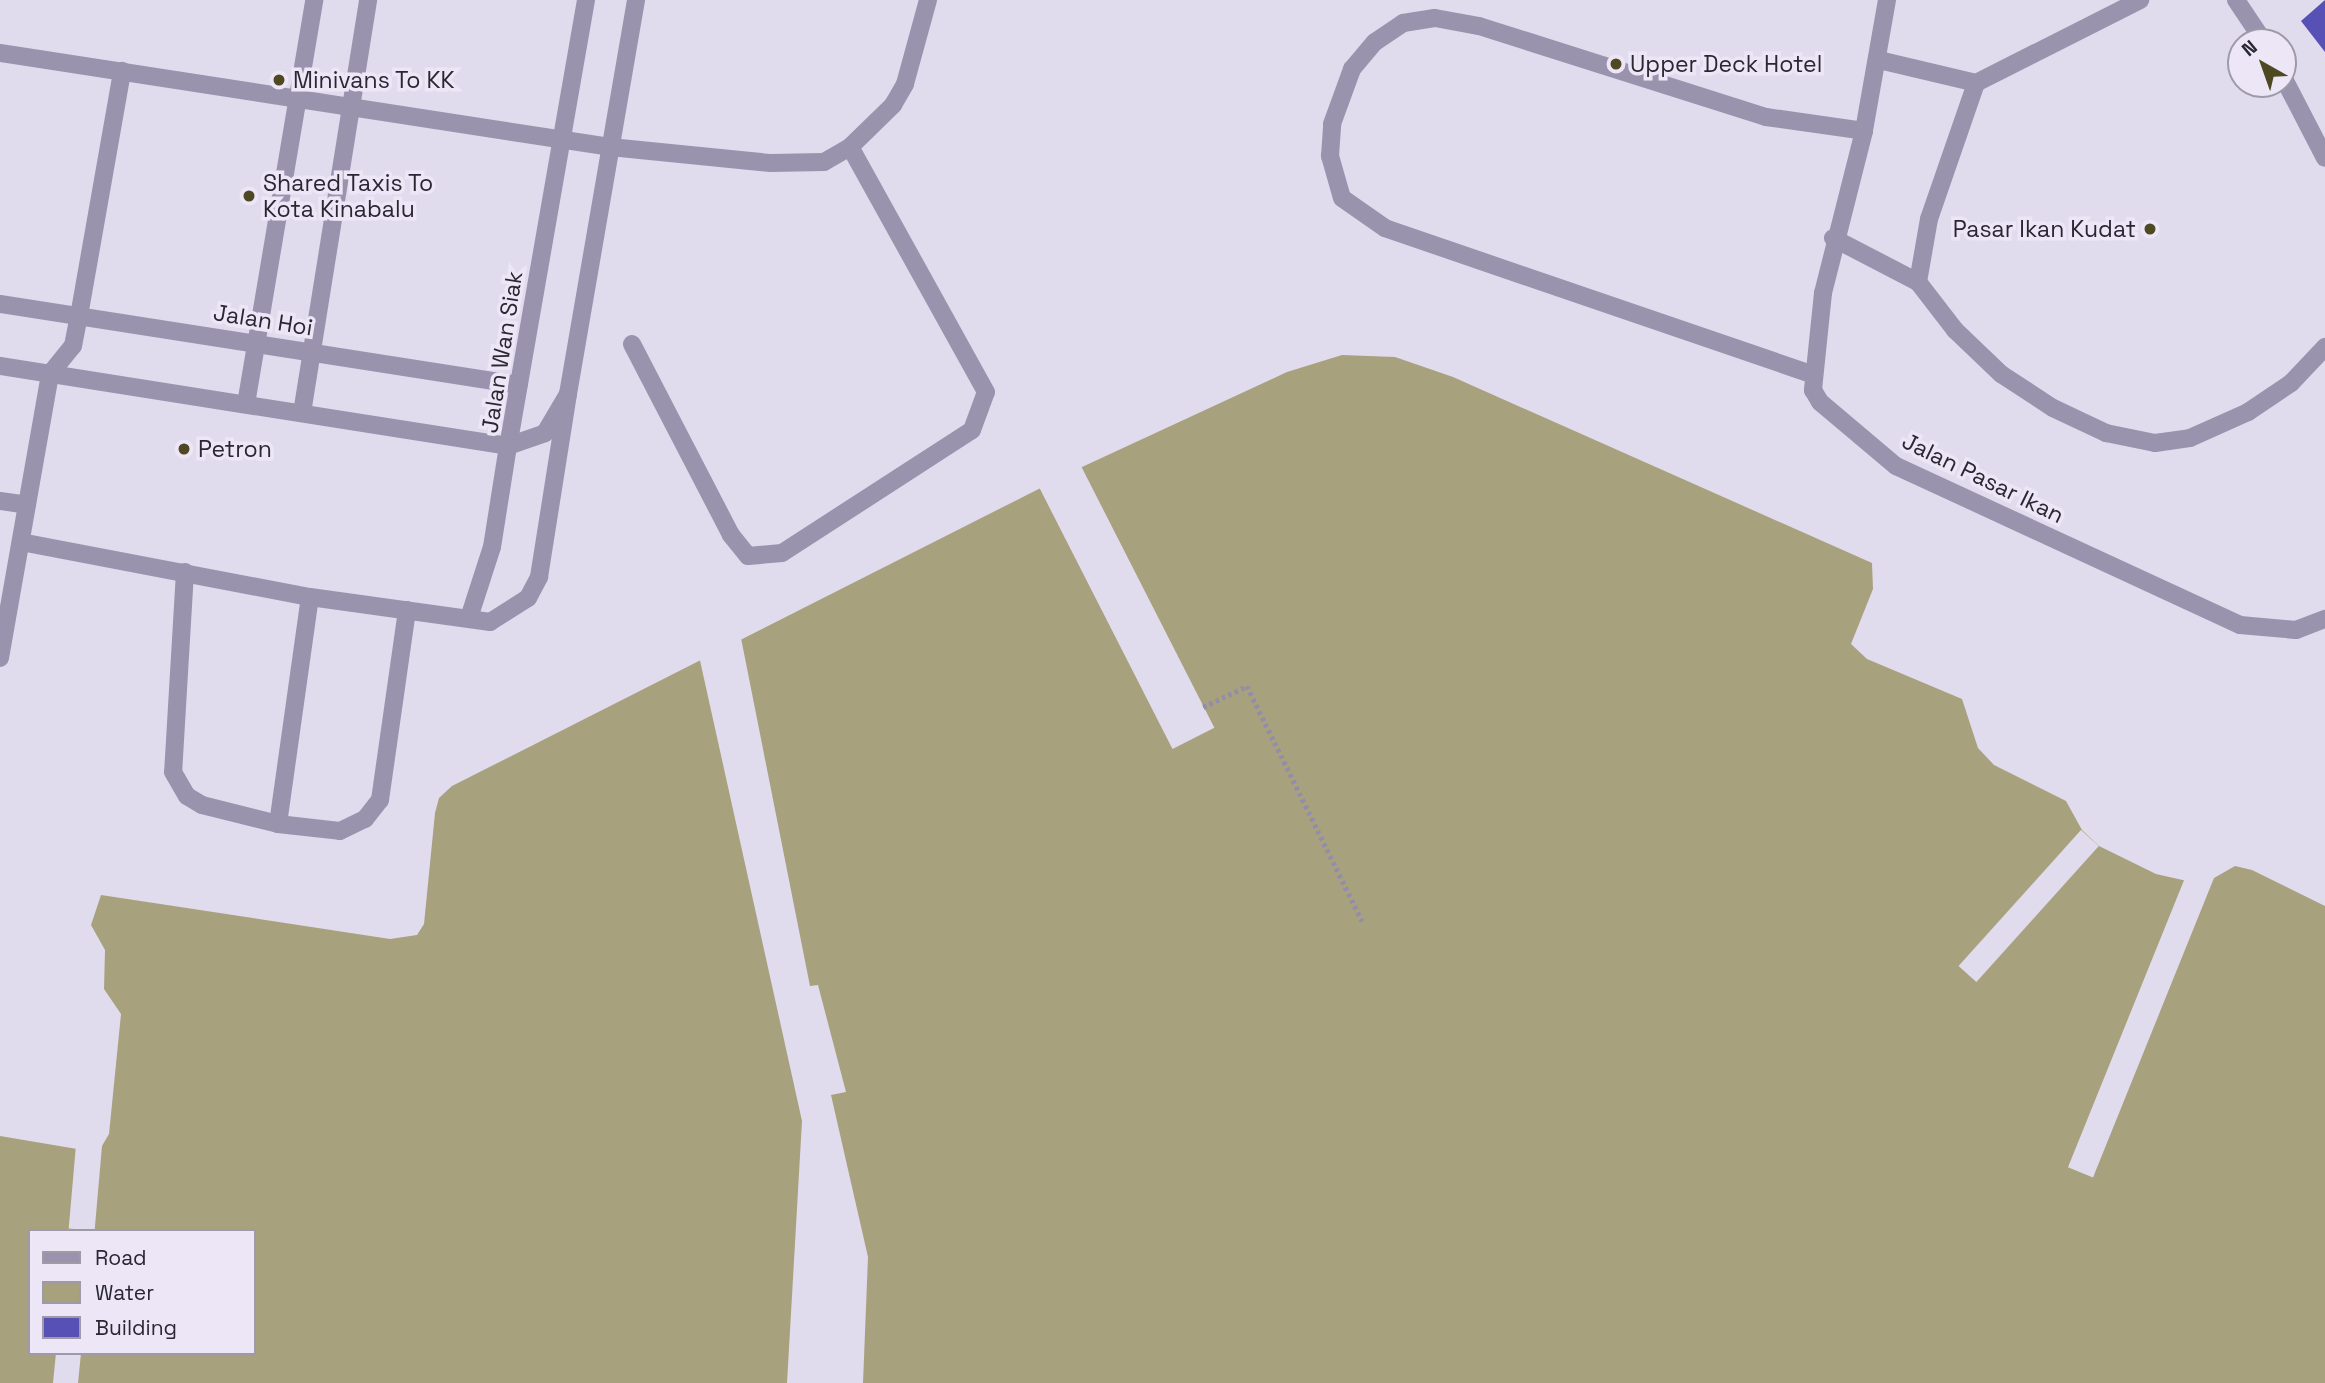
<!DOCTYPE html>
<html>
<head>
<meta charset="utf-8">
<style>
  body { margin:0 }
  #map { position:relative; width:2325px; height:1383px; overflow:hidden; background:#e1dbee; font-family:"Space Grotesk",sans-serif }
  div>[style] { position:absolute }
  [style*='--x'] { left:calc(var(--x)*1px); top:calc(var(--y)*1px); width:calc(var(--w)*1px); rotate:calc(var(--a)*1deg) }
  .water>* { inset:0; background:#a7a17d }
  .pier>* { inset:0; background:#e1dbee; transform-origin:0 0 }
  .building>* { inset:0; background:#5751b6 }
  .path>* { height:4.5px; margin-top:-2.25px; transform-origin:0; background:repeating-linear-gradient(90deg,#938da8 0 3.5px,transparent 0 7px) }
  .service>* { height:18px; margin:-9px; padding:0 9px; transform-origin:9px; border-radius:9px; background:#9a93ad }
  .minor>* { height:18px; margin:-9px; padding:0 9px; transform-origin:9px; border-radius:9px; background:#9a93ad }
  .dots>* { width:19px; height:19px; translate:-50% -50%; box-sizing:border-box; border:4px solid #ece6f6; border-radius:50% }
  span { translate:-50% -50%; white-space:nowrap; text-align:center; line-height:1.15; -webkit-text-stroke:7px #ece6f6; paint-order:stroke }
  .poi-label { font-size:23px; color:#292732 }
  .left { translate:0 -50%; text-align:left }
  .right { translate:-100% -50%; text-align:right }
  .street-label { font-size:23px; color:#292732 }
  .legend { position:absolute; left:28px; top:1229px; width:228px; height:126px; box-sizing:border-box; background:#ece6f6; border:2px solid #9e9aa8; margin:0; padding:9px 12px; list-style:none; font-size:21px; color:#292732 }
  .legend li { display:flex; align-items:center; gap:14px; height:35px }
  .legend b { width:35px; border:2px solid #9e9aa8 }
  .north { position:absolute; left:2227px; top:28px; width:70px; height:70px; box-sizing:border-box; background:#ece6f6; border:2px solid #9e9aa8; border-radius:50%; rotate:320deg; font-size:19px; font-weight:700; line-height:28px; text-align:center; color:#292732 }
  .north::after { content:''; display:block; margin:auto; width:24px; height:32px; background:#4e4922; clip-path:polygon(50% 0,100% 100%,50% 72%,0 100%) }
</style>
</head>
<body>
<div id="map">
  <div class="water">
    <i style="clip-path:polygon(evenodd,1342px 355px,1395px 357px,1453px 377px,1872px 563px,1873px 589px,1851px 644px,1867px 659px,1962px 699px,1978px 748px,1994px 765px,2066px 801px,2082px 830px,2099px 846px,2156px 874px,2187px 881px,2214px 878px,2235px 866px,2252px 870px,2325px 906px,2325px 1383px,0 1383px,0 1136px,89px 1151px,102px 1146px,109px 1134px,121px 1014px,104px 989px,105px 950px,91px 925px,101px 895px,390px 939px,417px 935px,424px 924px,435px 813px,439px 798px,452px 786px,1082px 467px,1287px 372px,1342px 355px,30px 1231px,254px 1231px,254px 1353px,30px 1353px,30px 1231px)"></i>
  </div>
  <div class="pier">
    <i style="left:1080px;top:464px;width:296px;height:47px;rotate:63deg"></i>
    <i style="clip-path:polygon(741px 638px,810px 986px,818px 985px,846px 1092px,831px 1095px,868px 1257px,863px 1383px,787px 1383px,802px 1121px,699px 656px)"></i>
    <i style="left:2081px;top:830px;width:24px;height:183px;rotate:42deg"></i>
    <i style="left:2214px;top:878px;width:323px;height:27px;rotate:112deg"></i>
    <i style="left:102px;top:1146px;width:85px;height:26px;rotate:95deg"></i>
    <i style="clip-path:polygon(56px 1353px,81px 1353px,78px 1383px,53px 1383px)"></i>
  </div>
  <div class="building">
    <i style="clip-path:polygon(2325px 0,2325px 52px,2301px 21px)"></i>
  </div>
  <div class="path">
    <i style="--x:1203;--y:707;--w:49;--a:-25.5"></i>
    <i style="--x:1247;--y:686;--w:262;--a:63.9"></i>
  </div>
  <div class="service">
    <i style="--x:1887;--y:0;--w:133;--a:100"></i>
    <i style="--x:1864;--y:131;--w:167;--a:104.2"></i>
    <i style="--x:1823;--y:293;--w:98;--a:95.9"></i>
    <i style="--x:1813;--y:390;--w:14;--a:60"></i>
    <i style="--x:1820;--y:402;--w:99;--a:40.1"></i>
    <i style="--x:1896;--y:466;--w:379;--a:24.8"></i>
    <i style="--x:2240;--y:625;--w:56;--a:5.1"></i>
    <i style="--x:2296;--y:630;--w:31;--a:-21"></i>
    <i style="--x:2236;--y:0;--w:50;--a:56.3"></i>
    <i style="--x:0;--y:53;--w:617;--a:8.76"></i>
    <i style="--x:610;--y:147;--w:162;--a:5.7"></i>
    <i style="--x:771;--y:163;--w:53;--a:-1.1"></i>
    <i style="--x:824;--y:162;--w:30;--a:-30"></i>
    <i style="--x:850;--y:147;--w:60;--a:-44.3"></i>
    <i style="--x:893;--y:105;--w:24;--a:-60"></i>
    <i style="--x:905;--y:84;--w:87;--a:-74.7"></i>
    <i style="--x:1879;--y:60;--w:100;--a:13.3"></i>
    <i style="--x:2283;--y:77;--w:91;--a:62.6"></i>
    <i style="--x:1976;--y:83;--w:184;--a:-26.8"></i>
    <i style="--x:1833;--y:238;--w:96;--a:27.4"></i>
    <i style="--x:1918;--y:282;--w:61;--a:52.4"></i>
    <i style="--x:1955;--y:330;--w:64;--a:43.7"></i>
    <i style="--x:2001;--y:374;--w:62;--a:33.2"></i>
    <i style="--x:2053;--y:408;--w:59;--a:25.3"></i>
    <i style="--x:2106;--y:433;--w:50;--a:11.5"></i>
    <i style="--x:2155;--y:443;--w:35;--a:-8"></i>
    <i style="--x:2190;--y:438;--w:64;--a:-24.1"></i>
    <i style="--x:2248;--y:412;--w:52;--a:-34"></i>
    <i style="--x:2291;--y:383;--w:50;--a:-46.6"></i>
    <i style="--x:1918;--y:282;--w:64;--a:-80.1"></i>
    <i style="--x:1929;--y:219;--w:144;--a:-70.9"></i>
    <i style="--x:79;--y:316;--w:249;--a:-80"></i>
    <i style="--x:632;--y:344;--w:215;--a:62.6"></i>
    <i style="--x:731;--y:535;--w:27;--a:51"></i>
    <i style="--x:748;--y:556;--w:34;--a:-5"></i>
    <i style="--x:782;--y:553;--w:226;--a:-32.9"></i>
    <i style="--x:972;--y:430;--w:40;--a:-69.8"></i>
    <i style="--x:986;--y:392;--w:280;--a:-119"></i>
    <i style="--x:1814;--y:375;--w:453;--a:-161.1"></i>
    <i style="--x:1385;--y:228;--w:52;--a:-145.1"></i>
    <i style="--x:1342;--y:198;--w:44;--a:-105.9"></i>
    <i style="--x:1330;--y:156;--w:32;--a:-86"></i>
    <i style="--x:1332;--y:124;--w:59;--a:-70"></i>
    <i style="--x:1352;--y:69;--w:35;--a:-50"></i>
    <i style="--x:1375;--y:42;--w:34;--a:-34"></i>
    <i style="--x:1403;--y:23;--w:32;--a:-9"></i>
    <i style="--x:1435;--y:18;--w:45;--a:10.3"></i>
    <i style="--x:1479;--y:26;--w:301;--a:17.6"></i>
    <i style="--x:1766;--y:117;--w:99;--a:8.1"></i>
    <i style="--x:0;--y:501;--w:27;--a:8"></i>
    <i style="--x:21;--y:542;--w:294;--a:10.8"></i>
    <i style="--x:310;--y:597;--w:182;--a:7.9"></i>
    <i style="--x:490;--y:622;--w:45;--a:-32.3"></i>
    <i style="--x:528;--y:598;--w:24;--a:-62"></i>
    <i style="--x:539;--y:577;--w:185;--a:-81"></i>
    <i style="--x:185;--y:572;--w:200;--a:93.4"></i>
    <i style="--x:173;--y:772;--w:28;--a:60"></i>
    <i style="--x:187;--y:796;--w:17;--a:31"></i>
    <i style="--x:202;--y:805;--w:78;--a:14"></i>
    <i style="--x:278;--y:824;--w:62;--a:6.4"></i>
    <i style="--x:340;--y:831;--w:28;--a:-26"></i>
    <i style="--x:365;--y:819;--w:24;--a:-52"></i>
    <i style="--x:380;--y:800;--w:192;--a:-81.9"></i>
    <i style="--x:469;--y:618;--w:75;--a:-72.1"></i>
    <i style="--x:492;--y:547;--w:102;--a:-81"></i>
    <i style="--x:278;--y:824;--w:229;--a:-82"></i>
  </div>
  <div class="minor">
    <i style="--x:586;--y:0;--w:453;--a:99.9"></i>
    <i style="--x:508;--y:446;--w:39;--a:-19"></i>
    <i style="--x:545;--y:433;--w:45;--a:-59.5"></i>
    <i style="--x:568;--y:394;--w:400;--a:-80.2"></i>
    <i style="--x:0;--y:304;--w:525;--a:8.87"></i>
    <i style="--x:0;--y:366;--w:514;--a:8.95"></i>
    <i style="--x:246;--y:404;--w:410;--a:-80.4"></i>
    <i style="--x:302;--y:413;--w:418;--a:-80.9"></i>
    <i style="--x:0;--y:658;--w:288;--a:-80"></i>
    <i style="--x:50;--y:374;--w:36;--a:-51"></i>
    <i style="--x:73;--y:346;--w:31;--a:-79"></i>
  </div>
  <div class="dots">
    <i style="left:1616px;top:64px;background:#4e4922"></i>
    <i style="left:279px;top:80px;background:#4e4922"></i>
    <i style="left:249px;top:196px;background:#4e4922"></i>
    <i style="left:2150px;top:229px;background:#4e4922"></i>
    <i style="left:184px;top:449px;background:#4e4922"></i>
  </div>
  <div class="poi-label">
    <span class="left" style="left:1630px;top:64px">Upper Deck Hotel</span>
    <span class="left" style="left:293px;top:80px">Minivans To KK</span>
    <span class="left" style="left:263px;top:196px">Shared Taxis To<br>Kota Kinabalu</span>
    <span class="right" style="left:2136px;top:229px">Pasar Ikan Kudat</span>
    <span class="left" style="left:198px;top:449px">Petron</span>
  </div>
  <div class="street-label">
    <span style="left:263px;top:320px;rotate:9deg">Jalan Hoi</span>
    <span style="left:502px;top:352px;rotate:-81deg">Jalan Wan Siak</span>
    <span style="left:1983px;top:478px;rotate:26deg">Jalan Pasar Ikan</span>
  </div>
  <ul class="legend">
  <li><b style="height:9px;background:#9a93ad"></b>Road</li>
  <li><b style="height:19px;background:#a7a17d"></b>Water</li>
  <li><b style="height:19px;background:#5751b6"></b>Building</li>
  </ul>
  <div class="north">N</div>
</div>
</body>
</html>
